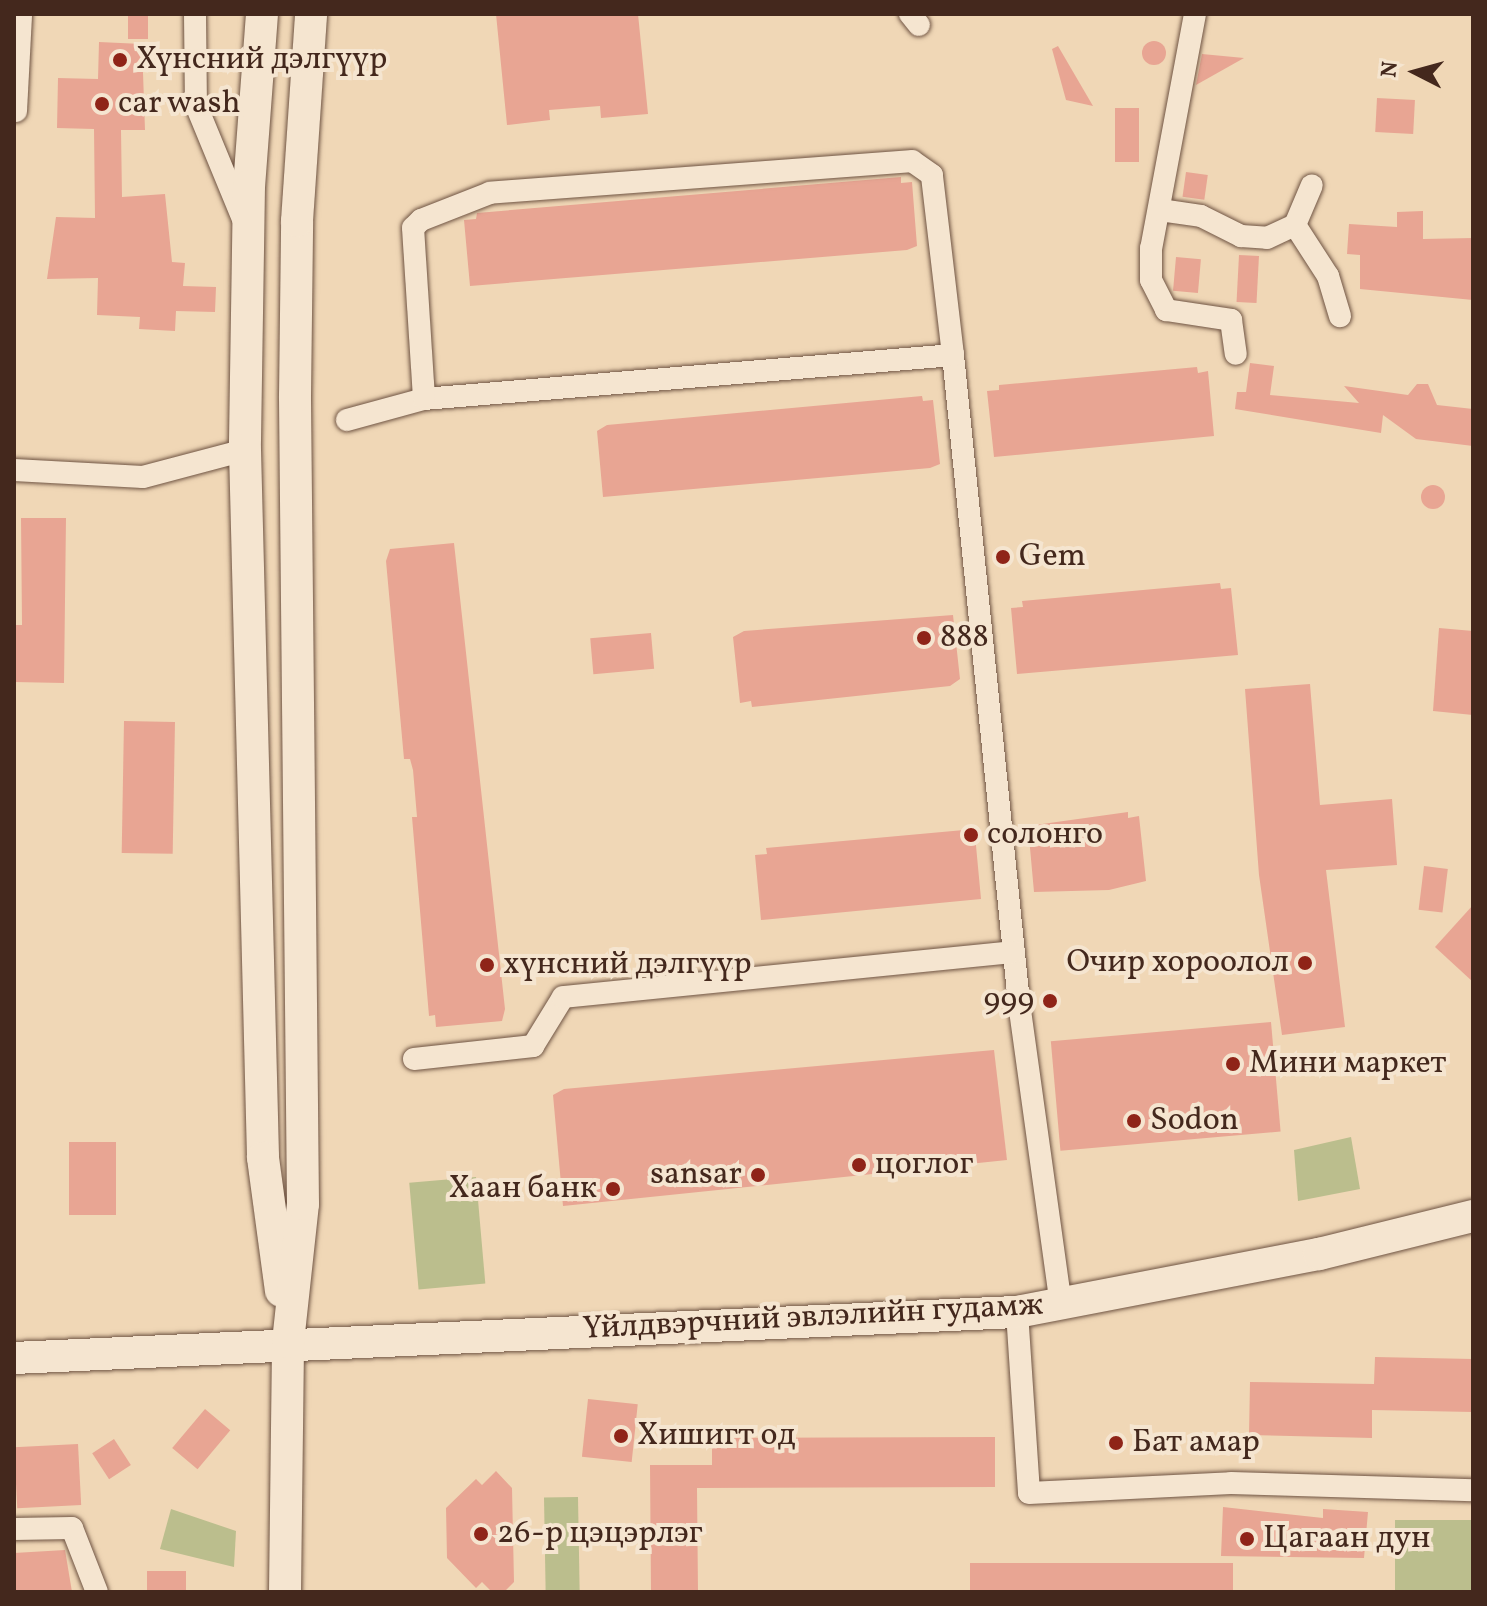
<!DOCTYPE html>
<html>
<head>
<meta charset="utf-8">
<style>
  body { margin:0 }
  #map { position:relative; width:1487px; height:1606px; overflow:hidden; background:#f0d7b6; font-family:Vollkorn,serif }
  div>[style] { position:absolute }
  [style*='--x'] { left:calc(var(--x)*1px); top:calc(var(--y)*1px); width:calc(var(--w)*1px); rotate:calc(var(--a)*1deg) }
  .green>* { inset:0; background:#bbbe8d; transform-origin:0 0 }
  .building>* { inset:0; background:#e8a593; transform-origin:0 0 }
  .round { border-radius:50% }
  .roads { filter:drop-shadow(0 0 2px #6f5443) drop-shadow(0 0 2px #6f5443) }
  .minor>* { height:22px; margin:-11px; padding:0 11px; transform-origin:11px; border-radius:11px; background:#f5e5d0 }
  .secondary>* { height:32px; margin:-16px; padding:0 16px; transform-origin:16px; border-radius:16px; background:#f5e5d0 }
  .dots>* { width:22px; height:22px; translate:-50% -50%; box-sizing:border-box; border:4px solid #f5e5d0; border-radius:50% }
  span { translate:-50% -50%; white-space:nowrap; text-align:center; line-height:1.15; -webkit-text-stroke:8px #f5e5d0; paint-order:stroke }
  .poi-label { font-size:32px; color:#44281d }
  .left { translate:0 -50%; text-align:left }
  .right { translate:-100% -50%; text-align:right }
  .street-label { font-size:32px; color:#44281d }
  .frame { position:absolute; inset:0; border:16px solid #44281d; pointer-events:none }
  .north { position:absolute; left:1375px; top:32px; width:80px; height:80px; -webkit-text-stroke:6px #f5e5d0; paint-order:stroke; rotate:276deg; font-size:22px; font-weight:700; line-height:32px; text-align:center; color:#44281d }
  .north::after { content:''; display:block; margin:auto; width:28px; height:36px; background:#44281d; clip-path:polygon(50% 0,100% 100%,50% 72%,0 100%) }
</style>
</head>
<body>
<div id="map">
  <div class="green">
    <i style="clip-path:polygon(1351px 1137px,1360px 1189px,1298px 1201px,1294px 1150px)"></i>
    <i style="left:476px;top:1177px;width:107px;height:67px;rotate:85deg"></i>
    <i style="left:578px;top:1497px;width:95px;height:34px;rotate:89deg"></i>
    <i style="clip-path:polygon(171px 1509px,236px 1531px,234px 1567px,160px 1549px)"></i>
    <i style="left:1395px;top:1520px;width:78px;height:72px"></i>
  </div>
  <div class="building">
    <i style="left:128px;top:14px;width:20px;height:25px"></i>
    <i style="clip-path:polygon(496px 14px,638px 14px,648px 114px,601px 118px,600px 106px,549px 110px,550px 120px,507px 125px)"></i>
    <i class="round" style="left:1142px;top:41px;width:24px;height:24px"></i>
    <i style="clip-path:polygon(99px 42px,142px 44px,145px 130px,121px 130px,122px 197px,165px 194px,172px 262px,185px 263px,183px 286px,216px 287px,215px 312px,176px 311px,175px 331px,139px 329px,140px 317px,97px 315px,98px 278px,47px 279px,56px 217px,95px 218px,94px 129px,57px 128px,58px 78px,98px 79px)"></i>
    <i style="clip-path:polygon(1058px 46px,1093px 106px,1066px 100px,1052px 49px)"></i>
    <i style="clip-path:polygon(1202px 54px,1244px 58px,1196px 85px)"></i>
    <i style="left:1377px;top:98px;width:38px;height:34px;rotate:3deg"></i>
    <i style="left:1115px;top:108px;width:24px;height:54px"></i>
    <i style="left:1186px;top:172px;width:22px;height:25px;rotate:8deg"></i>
    <i style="clip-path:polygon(901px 177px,901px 183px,912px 182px,917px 246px,907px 250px,470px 286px,464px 220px,476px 219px,477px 213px)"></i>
    <i style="clip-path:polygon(1423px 211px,1423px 239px,1473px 238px,1473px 300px,1360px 289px,1360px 255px,1347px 254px,1349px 224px,1397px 227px,1397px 212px)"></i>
    <i style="left:1239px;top:255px;width:20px;height:47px;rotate:3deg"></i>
    <i style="left:1176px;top:257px;width:25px;height:34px;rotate:5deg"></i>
    <i style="clip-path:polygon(1250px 363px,1274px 366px,1270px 395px,1359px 403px,1344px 386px,1408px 395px,1417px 384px,1428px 384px,1437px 405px,1473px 409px,1473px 446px,1416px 439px,1383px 415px,1381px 433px,1235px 409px,1237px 392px,1246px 392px)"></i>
    <i style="clip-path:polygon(1197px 367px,1198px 373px,1208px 371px,1214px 436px,994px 457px,987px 391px,999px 390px,999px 385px)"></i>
    <i style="clip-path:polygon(922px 396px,923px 401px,933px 400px,940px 464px,930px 468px,603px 497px,597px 431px,607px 425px)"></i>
    <i class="round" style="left:1421px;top:485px;width:24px;height:24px"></i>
    <i style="clip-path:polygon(21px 518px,66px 518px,64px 683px,14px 682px,14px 625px,22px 625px)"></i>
    <i style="clip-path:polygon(454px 543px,505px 1009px,502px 1021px,436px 1027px,435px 1015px,429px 1016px,412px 817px,417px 817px,413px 770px,410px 759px,404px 759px,386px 561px,390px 549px)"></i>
    <i style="clip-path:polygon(1220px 583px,1221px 589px,1231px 588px,1238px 655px,1017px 674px,1011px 608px,1023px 607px,1022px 601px)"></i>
    <i style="clip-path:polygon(953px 615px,960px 679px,950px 686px,752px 707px,751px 701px,740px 703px,733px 637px,744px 631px)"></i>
    <i style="clip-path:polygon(1439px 628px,1473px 631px,1473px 715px,1433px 711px)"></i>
    <i style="left:651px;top:633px;width:36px;height:61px;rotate:85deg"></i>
    <i style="clip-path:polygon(1310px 684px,1320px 805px,1392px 799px,1397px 865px,1326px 870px,1345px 1027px,1282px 1035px,1259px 875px,1245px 689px)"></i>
    <i style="left:124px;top:721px;width:51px;height:132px;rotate:1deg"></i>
    <i style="clip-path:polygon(1128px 812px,1128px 818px,1139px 816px,1146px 881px,1109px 890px,1034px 892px,1028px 826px)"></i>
    <i style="clip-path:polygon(964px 830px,964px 836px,975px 835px,981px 899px,761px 920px,755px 855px,767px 854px,766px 848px)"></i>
    <i style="left:1424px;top:866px;width:24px;height:44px;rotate:7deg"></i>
    <i style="clip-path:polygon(1473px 905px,1473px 982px,1435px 947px)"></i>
    <i style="left:1271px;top:1022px;width:110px;height:221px;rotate:85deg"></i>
    <i style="clip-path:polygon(994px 1050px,1007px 1160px,563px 1206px,553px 1095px,564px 1089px)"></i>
    <i style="left:69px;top:1142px;width:47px;height:73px"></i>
    <i style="clip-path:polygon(1375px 1357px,1473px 1359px,1473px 1412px,1372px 1410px,1372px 1438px,1249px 1435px,1250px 1382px,1374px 1384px)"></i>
    <i style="left:588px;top:1399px;width:50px;height:58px;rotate:6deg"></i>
    <i style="left:205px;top:1409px;width:33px;height:51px;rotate:40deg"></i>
    <i style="clip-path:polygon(995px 1437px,995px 1487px,697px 1488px,698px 1592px,651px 1592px,650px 1465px,712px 1465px,712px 1438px)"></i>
    <i style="left:114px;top:1439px;width:31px;height:26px;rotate:57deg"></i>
    <i style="left:78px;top:1444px;width:61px;height:64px;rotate:87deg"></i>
    <i style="clip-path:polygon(496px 1471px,512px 1488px,514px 1582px,504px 1592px,492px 1592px,482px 1582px,476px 1588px,447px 1558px,446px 1508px,476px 1479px,482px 1485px)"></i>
    <i style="clip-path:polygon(1223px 1507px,1323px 1518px,1323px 1509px,1368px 1512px,1364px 1558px,1221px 1556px)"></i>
    <i style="clip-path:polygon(65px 1550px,72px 1592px,14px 1592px,14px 1553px)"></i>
    <i style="left:1233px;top:1563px;width:29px;height:263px;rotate:90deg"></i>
    <i style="left:147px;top:1571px;width:39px;height:21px"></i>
  </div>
  <div class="roads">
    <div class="minor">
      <i style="--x:195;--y:14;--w:91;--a:89.4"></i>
      <i style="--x:196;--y:105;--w:123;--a:67.6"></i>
      <i style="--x:910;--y:14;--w:14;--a:51"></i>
      <i style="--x:1195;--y:14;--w:238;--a:100.6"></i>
      <i style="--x:1151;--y:248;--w:32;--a:90"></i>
      <i style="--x:1151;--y:280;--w:34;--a:63"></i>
      <i style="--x:1166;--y:310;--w:66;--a:8.7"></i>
      <i style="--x:1231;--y:320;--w:34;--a:82"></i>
      <i style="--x:16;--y:111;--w:97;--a:-87"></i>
      <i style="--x:1160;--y:210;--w:41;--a:8.3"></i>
      <i style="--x:1201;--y:216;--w:45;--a:26.6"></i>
      <i style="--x:1241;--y:236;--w:26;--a:4"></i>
      <i style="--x:1267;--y:238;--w:31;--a:-25"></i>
      <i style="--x:1295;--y:225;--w:43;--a:-67"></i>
      <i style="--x:1295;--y:225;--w:61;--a:57.1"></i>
      <i style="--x:1328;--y:276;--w:42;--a:73.3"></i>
      <i style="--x:953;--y:355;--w:651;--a:84.18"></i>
      <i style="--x:1019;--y:1003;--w:305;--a:82.1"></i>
      <i style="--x:347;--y:420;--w:80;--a:-15.3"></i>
      <i style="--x:424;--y:399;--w:531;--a:-4.75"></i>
      <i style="--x:953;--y:355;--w:181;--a:-96.7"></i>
      <i style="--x:932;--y:175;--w:24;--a:-145"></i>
      <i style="--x:912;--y:161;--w:423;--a:175.7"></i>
      <i style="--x:490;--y:193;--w:74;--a:158.6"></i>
      <i style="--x:421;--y:220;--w:11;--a:135"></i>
      <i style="--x:413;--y:228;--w:171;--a:86.3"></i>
      <i style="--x:14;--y:470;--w:129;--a:3.1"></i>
      <i style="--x:143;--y:477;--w:106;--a:-14.8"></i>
      <i style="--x:414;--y:1059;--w:120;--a:-6.2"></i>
      <i style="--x:533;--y:1046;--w:57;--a:-58.5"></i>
      <i style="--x:563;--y:997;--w:453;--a:-5.7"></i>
      <i style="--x:1017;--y:1312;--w:181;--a:86.2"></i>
      <i style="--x:1029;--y:1493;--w:202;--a:-2.8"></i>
      <i style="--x:1231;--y:1483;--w:242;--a:1.7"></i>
      <i style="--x:14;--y:1529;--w:58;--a:-1"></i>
      <i style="--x:72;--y:1528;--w:69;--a:68.7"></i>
    </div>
    <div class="secondary">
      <i style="--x:262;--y:14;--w:172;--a:94.3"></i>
      <i style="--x:249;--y:186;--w:264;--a:90.9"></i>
      <i style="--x:245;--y:450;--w:708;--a:88.54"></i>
      <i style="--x:263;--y:1158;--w:134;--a:82.3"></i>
      <i style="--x:14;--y:1358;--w:1004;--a:-2.63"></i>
      <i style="--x:1017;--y:1312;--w:308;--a:-10.9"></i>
      <i style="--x:1319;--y:1254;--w:159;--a:-13.9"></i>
      <i style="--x:285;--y:1592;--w:250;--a:-89.3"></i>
      <i style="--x:288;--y:1342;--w:139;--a:-83.8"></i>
      <i style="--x:303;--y:1204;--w:808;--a:-90.57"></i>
      <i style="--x:295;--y:396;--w:175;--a:-89.3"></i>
      <i style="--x:297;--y:221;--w:207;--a:-86.1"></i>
    </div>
  </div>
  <div class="dots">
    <i style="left:120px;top:60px;background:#8f2418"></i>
    <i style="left:102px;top:104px;background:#8f2418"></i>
    <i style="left:1003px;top:557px;background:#8f2418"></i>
    <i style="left:924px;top:638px;background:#8f2418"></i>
    <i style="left:971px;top:835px;background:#8f2418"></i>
    <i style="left:1305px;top:963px;background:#8f2418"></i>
    <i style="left:487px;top:965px;background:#8f2418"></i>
    <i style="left:1050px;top:1001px;background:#8f2418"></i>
    <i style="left:1233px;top:1064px;background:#8f2418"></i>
    <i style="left:1134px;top:1121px;background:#8f2418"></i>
    <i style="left:859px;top:1165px;background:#8f2418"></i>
    <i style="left:758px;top:1175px;background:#8f2418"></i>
    <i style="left:613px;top:1189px;background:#8f2418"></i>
    <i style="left:621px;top:1436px;background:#8f2418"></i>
    <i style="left:1116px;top:1443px;background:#8f2418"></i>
    <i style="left:481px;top:1534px;background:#8f2418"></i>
    <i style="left:1247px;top:1539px;background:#8f2418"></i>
  </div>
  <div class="poi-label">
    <span class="left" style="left:136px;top:60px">Хүнсний дэлгүүр</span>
    <span class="left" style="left:118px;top:104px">car wash</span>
    <span class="left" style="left:1019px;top:557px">Gem</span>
    <span class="left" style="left:940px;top:638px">888</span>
    <span class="left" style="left:987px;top:835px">солонго</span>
    <span class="right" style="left:1289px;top:963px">Очир хороолол</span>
    <span class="left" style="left:503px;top:965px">хүнсний дэлгүүр</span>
    <span class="right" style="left:1034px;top:1001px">999</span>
    <span class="left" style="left:1249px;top:1064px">Мини маркет</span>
    <span class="left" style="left:1150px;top:1121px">Sodon</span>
    <span class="left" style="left:875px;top:1165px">цоглог</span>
    <span class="right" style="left:742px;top:1175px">sansar</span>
    <span class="right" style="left:597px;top:1189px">Хаан банк</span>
    <span class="left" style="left:637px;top:1436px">Хишигт од</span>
    <span class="left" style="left:1132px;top:1443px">Бат амар</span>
    <span class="left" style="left:497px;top:1534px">26-р цэцэрлэг</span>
    <span class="left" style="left:1263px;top:1539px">Цагаан дун</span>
  </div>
  <div class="street-label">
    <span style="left:813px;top:1318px;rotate:-3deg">Үйлдвэрчний эвлэлийн гудамж</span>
  </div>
  <div class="frame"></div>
  <div class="north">N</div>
</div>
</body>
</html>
